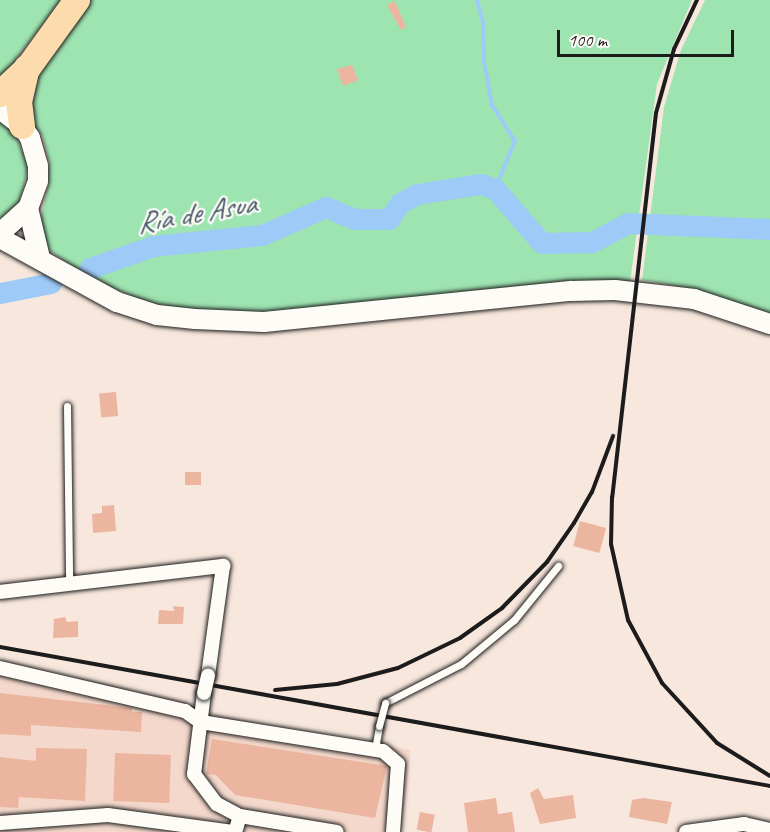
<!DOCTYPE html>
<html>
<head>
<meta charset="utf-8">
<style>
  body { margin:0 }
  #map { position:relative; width:770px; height:832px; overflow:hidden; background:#f8e7dd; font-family:Caveat,sans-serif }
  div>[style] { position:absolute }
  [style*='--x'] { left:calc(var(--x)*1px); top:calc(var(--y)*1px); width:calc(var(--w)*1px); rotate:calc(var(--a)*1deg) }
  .built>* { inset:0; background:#f4d8cb }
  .green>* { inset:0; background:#9ee4b1 }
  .stream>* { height:4px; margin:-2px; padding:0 2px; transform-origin:2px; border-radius:2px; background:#9dcaf7 }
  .river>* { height:21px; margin:-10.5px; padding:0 10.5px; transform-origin:10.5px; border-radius:10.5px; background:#9dcaf7 }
  .building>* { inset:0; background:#ebb5a0; transform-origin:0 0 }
  .roads { filter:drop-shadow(0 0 2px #1c1c1c) drop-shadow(0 0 2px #1c1c1c) }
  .lane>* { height:7px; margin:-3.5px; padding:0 3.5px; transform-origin:3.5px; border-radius:3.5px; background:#fdfcf7 }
  .street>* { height:14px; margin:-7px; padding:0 7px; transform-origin:7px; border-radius:7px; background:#fdfcf7 }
  .secondary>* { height:20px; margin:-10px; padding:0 10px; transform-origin:10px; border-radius:10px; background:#fdfcf7 }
  .highway>* { height:26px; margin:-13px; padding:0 13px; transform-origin:13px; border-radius:13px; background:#fcdcac }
  .rail>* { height:4px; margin:-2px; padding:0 2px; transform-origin:2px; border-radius:2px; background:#1c1c1c }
  .bridges { filter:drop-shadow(0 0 2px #1c1c1c) drop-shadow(0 0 2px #1c1c1c) }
  .lane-bridge>* { height:7px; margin:-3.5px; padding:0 3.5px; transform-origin:3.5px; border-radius:3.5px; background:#fdfcf7 }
  .street-bridge>* { height:14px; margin:-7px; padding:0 7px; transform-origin:7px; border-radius:7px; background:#fdfcf7 }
  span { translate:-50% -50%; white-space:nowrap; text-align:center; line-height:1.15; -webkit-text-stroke:4.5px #fdfcf7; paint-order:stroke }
  .water-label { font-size:30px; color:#495969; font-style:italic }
  .scale { position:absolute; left:557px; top:30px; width:177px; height:27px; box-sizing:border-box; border:3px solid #1c1c1c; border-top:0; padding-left:8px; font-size:18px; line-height:21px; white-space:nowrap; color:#1c1c1c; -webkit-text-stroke:4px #fdfcf7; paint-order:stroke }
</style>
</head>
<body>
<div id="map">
  <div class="built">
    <i style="clip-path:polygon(0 661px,173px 698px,225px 717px,411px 750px,401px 832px,0 832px)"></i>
  </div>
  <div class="green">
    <i style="clip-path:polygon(0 0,61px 0,0 80px)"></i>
    <i style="clip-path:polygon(89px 0,692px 0,657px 84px,630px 282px,271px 314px,180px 308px,146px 302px,90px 278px,50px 251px,39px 226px,48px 187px,49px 161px,43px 137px,32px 122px,28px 86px)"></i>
    <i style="clip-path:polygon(705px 0,770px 0,770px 313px,677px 286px,642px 280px,664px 107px,681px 50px)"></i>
    <i style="clip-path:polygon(0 119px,14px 132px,28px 164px,21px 199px,0 221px)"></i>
  </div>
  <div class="stream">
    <i style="--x:477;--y:0;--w:23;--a:75"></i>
    <i style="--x:483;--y:22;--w:40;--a:88.6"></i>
    <i style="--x:484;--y:62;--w:44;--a:79.5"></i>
    <i style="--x:492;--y:105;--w:43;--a:57.4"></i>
    <i style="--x:515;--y:141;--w:52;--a:112.6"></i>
  </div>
  <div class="river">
    <i style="--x:90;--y:268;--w:67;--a:-19.2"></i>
    <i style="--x:153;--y:246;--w:110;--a:-5.8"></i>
    <i style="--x:262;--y:235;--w:70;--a:-23.6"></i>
    <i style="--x:326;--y:207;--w:30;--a:23"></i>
    <i style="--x:354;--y:219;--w:35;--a:0"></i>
    <i style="--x:389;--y:219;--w:19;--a:-55"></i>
    <i style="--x:400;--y:203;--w:19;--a:-28"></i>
    <i style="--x:417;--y:194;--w:65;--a:-8.9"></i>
    <i style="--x:481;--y:184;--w:15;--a:20"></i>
    <i style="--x:495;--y:189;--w:72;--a:49"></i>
    <i style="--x:542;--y:243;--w:50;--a:-1.1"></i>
    <i style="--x:592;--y:242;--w:41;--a:-27.8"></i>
    <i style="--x:628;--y:223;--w:142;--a:2.4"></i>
    <i style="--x:0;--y:293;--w:52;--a:-11.1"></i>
  </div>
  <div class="building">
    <i style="clip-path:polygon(395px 1px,406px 27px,401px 30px,387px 5px)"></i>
    <i style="clip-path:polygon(352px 65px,358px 80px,343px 86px,337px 69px)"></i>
    <i style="left:116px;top:392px;width:24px;height:17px;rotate:85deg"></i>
    <i style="left:185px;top:472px;width:16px;height:13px"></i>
    <i style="clip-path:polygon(114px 505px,116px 531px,93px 533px,92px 514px,102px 513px,102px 506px)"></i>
    <i style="left:580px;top:521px;width:27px;height:26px;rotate:15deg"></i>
    <i style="clip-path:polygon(173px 606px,184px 607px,183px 624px,158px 624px,159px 610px,174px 611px)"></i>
    <i style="clip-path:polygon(65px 617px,67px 622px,78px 621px,78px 637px,53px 638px,54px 619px)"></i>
    <i style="clip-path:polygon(0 693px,132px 708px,132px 712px,142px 712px,141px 732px,31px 725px,31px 736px,0 734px)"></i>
    <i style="clip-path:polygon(212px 739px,387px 766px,375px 818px,235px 795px,216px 775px,206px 774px)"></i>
    <i style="clip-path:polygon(36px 748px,87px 749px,85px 801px,19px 797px,18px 808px,0 807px,0 757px,36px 761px)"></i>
    <i style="left:115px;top:753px;width:56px;height:48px;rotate:2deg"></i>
    <i style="clip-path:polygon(538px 788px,544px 799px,573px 795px,576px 818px,540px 824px,530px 793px)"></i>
    <i style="clip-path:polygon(496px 798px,498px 814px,512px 812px,515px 832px,468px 832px,464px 803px)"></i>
    <i style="clip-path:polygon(643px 798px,672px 802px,667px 824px,629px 817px,632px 800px)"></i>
    <i style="left:420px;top:812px;width:15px;height:18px;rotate:11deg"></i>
  </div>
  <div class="roads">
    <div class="lane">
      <i style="--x:67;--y:406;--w:176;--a:89.3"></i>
      <i style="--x:385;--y:703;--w:85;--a:-27.2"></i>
      <i style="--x:461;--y:664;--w:69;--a:-39.7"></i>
      <i style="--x:514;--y:620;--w:70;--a:-50.8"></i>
      <i style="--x:375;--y:749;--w:23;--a:-80"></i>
    </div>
    <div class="street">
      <i style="--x:0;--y:592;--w:225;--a:-6.7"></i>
      <i style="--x:223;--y:566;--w:110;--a:97.8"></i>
      <i style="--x:0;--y:668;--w:190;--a:13.1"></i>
      <i style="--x:185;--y:711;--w:19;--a:35"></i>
      <i style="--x:201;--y:722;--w:184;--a:9.1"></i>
      <i style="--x:383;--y:751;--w:20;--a:41"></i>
      <i style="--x:398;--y:764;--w:68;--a:94.2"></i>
      <i style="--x:204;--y:693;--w:82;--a:97"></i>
      <i style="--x:194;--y:774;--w:38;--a:53"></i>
      <i style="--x:217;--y:804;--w:26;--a:28"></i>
      <i style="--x:240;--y:816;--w:17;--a:107"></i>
      <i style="--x:240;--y:816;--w:98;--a:9.4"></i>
      <i style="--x:0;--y:823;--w:108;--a:-4.2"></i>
      <i style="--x:108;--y:815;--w:126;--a:7.7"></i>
      <i style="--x:686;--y:832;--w:59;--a:-7.9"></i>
      <i style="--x:744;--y:824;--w:27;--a:13"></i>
    </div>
    <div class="secondary">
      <i style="--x:0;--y:109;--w:28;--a:38"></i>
      <i style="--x:22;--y:126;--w:14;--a:56"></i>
      <i style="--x:30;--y:138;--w:29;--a:74"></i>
      <i style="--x:38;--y:166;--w:15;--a:90"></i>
      <i style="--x:38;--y:181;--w:29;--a:110"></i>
      <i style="--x:28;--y:208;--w:38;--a:138"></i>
      <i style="--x:28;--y:208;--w:51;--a:76.5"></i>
      <i style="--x:0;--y:238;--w:133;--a:28.7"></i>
      <i style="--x:117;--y:302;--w:42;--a:18"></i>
      <i style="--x:157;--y:315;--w:38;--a:6"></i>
      <i style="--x:195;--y:319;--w:69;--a:2.5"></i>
      <i style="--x:264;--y:322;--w:308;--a:-5.8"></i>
      <i style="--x:570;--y:291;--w:45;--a:-1.3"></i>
      <i style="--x:615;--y:290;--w:80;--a:6.5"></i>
      <i style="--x:694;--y:299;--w:80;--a:18.2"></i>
    </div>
    <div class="highway">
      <i style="--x:0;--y:94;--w:38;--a:-43"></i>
      <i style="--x:28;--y:68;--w:84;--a:-54.2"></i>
      <i style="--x:22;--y:126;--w:24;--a:-97"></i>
      <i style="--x:19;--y:102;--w:35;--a:-77"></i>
    </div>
  </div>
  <div class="rail">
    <i style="--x:697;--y:0;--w:54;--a:115.1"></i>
    <i style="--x:674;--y:49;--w:66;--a:105.7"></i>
    <i style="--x:656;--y:113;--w:387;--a:96.5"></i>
    <i style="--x:612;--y:497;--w:47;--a:91.2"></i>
    <i style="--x:611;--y:544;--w:78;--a:77.4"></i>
    <i style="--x:628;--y:620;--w:72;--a:61.6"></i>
    <i style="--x:662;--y:683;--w:81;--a:47.5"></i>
    <i style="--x:717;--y:743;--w:62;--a:31.9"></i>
    <i style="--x:0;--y:647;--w:782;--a:10.23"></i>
    <i style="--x:275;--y:690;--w:62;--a:-5.5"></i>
    <i style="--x:337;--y:684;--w:63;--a:-14.7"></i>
    <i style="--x:398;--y:668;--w:69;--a:-25.8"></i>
    <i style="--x:460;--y:638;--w:52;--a:-35.5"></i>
    <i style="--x:502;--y:608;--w:64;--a:-45.6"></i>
    <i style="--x:547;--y:562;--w:47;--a:-55.3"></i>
    <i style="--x:574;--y:523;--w:36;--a:-60"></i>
    <i style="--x:592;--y:492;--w:60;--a:-69.4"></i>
  </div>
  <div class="bridges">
    <div class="lane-bridge">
      <i style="--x:379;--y:726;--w:24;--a:-75"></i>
    </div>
    <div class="street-bridge">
      <i style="--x:204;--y:693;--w:18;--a:-77"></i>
    </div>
  </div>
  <div class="water-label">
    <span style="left:196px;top:213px;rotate:-10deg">Ría de Asua</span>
  </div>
  <div class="scale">100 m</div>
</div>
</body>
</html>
